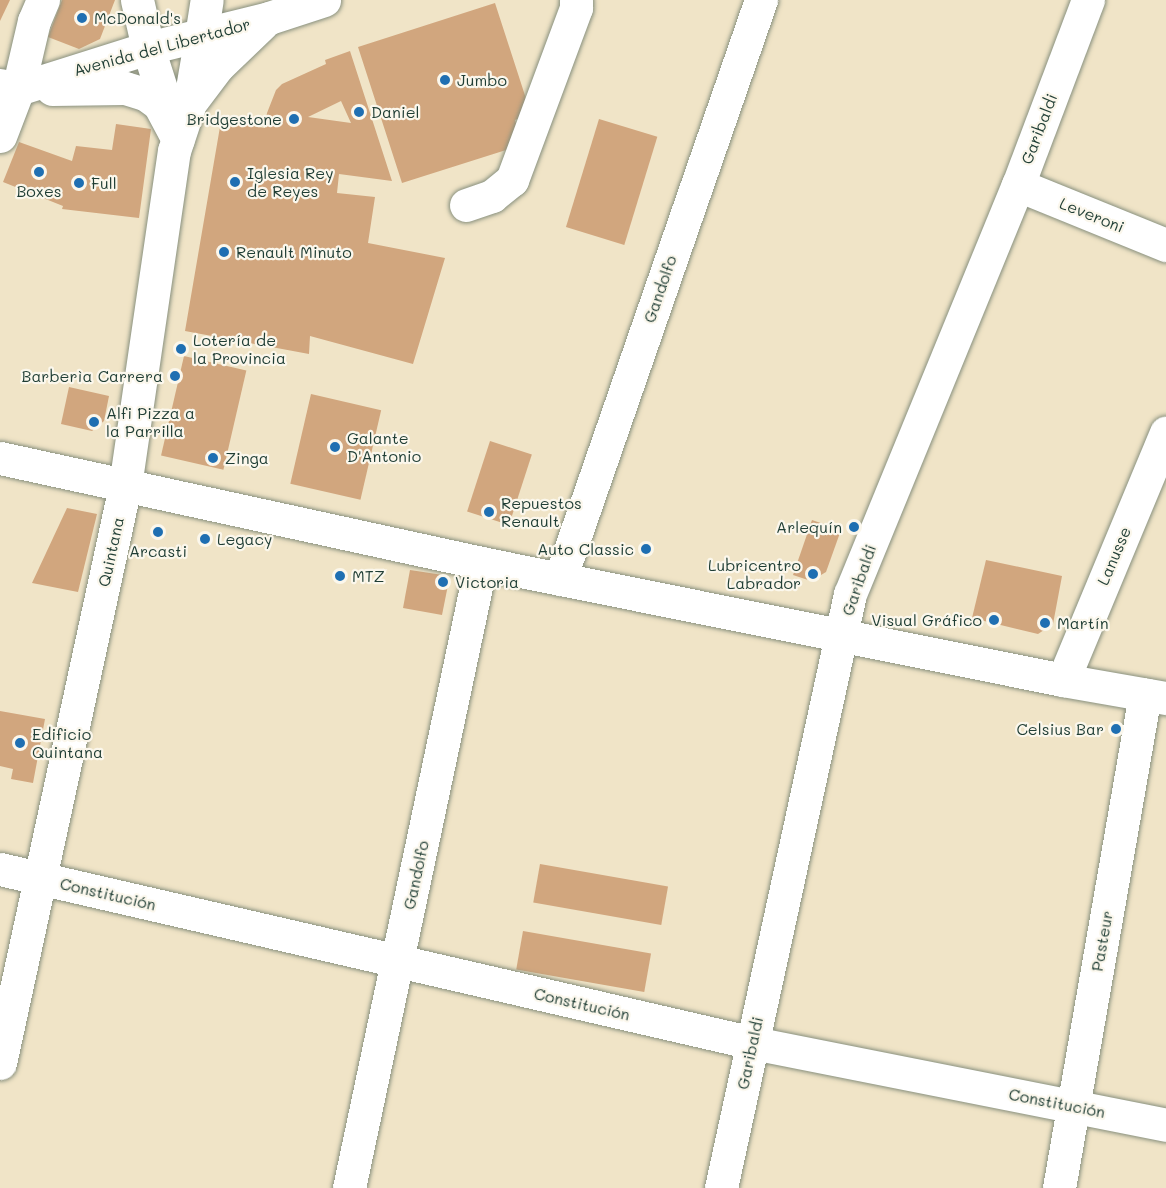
<!DOCTYPE html>
<html>
<head>
<meta charset="utf-8">
<style>
  body { margin:0 }
  #map { position:relative; width:1166px; height:1188px; overflow:hidden; background:#f0e4c7; font-family:Mali,sans-serif }
  div>[style] { position:absolute }
  [style*='--x'] { left:calc(var(--x)*1px); top:calc(var(--y)*1px); width:calc(var(--w)*1px); rotate:calc(var(--a)*1deg) }
  .building>* { inset:0; background:#d1a67e; transform-origin:0 0 }
  .roads { filter:drop-shadow(0 0 2px #88907e) drop-shadow(0 0 2px #88907e) }
  .minor>* { height:33px; margin:-16.5px; padding:0 16.5px; transform-origin:16.5px; border-radius:16.5px; background:#fff }
  .major>* { height:33px; margin:-16.5px; padding:0 16.5px; transform-origin:16.5px; border-radius:16.5px; background:#fff }
  .dots>* { width:16px; height:16px; translate:-50% -50%; box-sizing:border-box; border:3px solid #fbf7ec; border-radius:50% }
  span { translate:-50% -50%; white-space:nowrap; text-align:center; line-height:1.15; -webkit-text-stroke:4.5px #fbf7ec; paint-order:stroke }
  .poi-label { font-size:16px; color:#1f3d34 }
  .left { translate:0 -50%; text-align:left }
  .right { translate:-100% -50%; text-align:right }
  .street-label { font-size:16px; color:#1f3d34 }
</style>
</head>
<body>
<div id="map">
  <div class="building">
    <i style="clip-path:polygon(0 0,10px 0,0 21px)"></i>
    <i style="clip-path:polygon(62px 0,115px 0,100px 39px,79px 49px,48px 37px)"></i>
    <i style="clip-path:polygon(495px 3px,531px 114px,515px 120px,522px 145px,402px 183px,358px 47px)"></i>
    <i style="clip-path:polygon(evenodd,350px 51px,392px 181px,339px 174px,337px 193px,375px 197px,368px 243px,445px 258px,413px 364px,310px 336px,309px 354px,185px 331px,221px 121px,265px 128px,267px 113px,276px 90px,282px 84px,326px 64px,325px 60px,350px 51px,341px 101px,351px 123px,308px 117px,341px 101px)"></i>
    <i style="left:599px;top:119px;width:61px;height:113px;rotate:17deg"></i>
    <i style="clip-path:polygon(116px 124px,151px 129px,139px 218px,62px 209px,63px 206px,3px 182px,19px 142px,72px 161px,76px 146px,112px 150px)"></i>
    <i style="left:184px;top:356px;width:64px;height:102px;rotate:13deg"></i>
    <i style="clip-path:polygon(69px 387px,109px 396px,104px 421px,92px 431px,61px 424px)"></i>
    <i style="left:311px;top:394px;width:72px;height:92px;rotate:13deg"></i>
    <i style="left:490px;top:441px;width:44px;height:74px;rotate:18deg"></i>
    <i style="clip-path:polygon(67px 508px,97px 514px,78px 592px,32px 583px)"></i>
    <i style="clip-path:polygon(812px 520px,841px 530px,826px 572px,811px 581px,793px 575px)"></i>
    <i style="clip-path:polygon(986px 560px,1062px 576px,1053px 624px,1038px 634px,972px 618px)"></i>
    <i style="clip-path:polygon(410px 570px,443px 575px,448px 585px,442px 615px,403px 608px)"></i>
    <i style="clip-path:polygon(0 711px,45px 719px,33px 783px,11px 779px,13px 769px,0 766px)"></i>
    <i style="left:540px;top:864px;width:130px;height:39px;rotate:10deg"></i>
    <i style="left:523px;top:931px;width:130px;height:39px;rotate:10deg"></i>
  </div>
  <div class="roads">
    <div class="minor">
      <i style="--x:137;--y:0;--w:49;--a:77.1"></i>
      <i style="--x:148;--y:48;--w:82;--a:72.2"></i>
      <i style="--x:201;--y:36;--w:36;--a:-81"></i>
      <i style="--x:0;--y:136;--w:50;--a:-69"></i>
      <i style="--x:18;--y:89;--w:70;--a:-76.8"></i>
      <i style="--x:34;--y:21;--w:23;--a:-67"></i>
      <i style="--x:1018;--y:185;--w:160;--a:22.1"></i>
      <i style="--x:466;--y:205;--w:28;--a:-19"></i>
      <i style="--x:492;--y:196;--w:26;--a:-39"></i>
      <i style="--x:512;--y:180;--w:184;--a:-69.6"></i>
      <i style="--x:576;--y:8;--w:8;--a:-90"></i>
      <i style="--x:560;--y:579;--w:613;--a:-70.86"></i>
      <i style="--x:1063;--y:680;--w:268;--a:-67.4"></i>
      <i style="--x:0;--y:869;--w:773;--a:13.01"></i>
      <i style="--x:753;--y:1043;--w:421;--a:11.2"></i>
      <i style="--x:0;--y:1063;--w:590;--a:-77.78"></i>
      <i style="--x:349;--y:1188;--w:639;--a:-78.07"></i>
      <i style="--x:721;--y:1188;--w:608;--a:-77.75"></i>
      <i style="--x:850;--y:594;--w:442;--a:-67.7"></i>
      <i style="--x:1018;--y:185;--w:198;--a:-69.3"></i>
      <i style="--x:1059;--y:1188;--w:501;--a:-80.12"></i>
    </div>
    <div class="major">
      <i style="--x:0;--y:85;--w:18;--a:13"></i>
      <i style="--x:18;--y:89;--w:136;--a:-17.5"></i>
      <i style="--x:148;--y:48;--w:125;--a:-13.9"></i>
      <i style="--x:269;--y:18;--w:58;--a:-18.1"></i>
      <i style="--x:52;--y:89;--w:73;--a:-0.8"></i>
      <i style="--x:125;--y:88;--w:21;--a:17"></i>
      <i style="--x:145;--y:94;--w:17;--a:36"></i>
      <i style="--x:159;--y:104;--w:40;--a:62"></i>
      <i style="--x:193;--y:99;--w:41;--a:-52.9"></i>
      <i style="--x:218;--y:66;--w:62;--a:-43.7"></i>
      <i style="--x:0;--y:458;--w:492;--a:12.3"></i>
      <i style="--x:481;--y:563;--w:594;--a:11.37"></i>
      <i style="--x:1063;--y:680;--w:105;--a:9.9"></i>
      <i style="--x:125;--y:486;--w:339;--a:-81.7"></i>
      <i style="--x:174;--y:151;--w:47;--a:-71.6"></i>
      <i style="--x:189;--y:106;--w:71;--a:-80.3"></i>
    </div>
  </div>
  <div class="dots">
    <i style="left:82px;top:18px;background:#1f6fb2"></i>
    <i style="left:445px;top:80px;background:#1f6fb2"></i>
    <i style="left:359px;top:112px;background:#1f6fb2"></i>
    <i style="left:294px;top:119px;background:#1f6fb2"></i>
    <i style="left:39px;top:172px;background:#1f6fb2"></i>
    <i style="left:235px;top:182px;background:#1f6fb2"></i>
    <i style="left:79px;top:183px;background:#1f6fb2"></i>
    <i style="left:224px;top:252px;background:#1f6fb2"></i>
    <i style="left:181px;top:349px;background:#1f6fb2"></i>
    <i style="left:175px;top:376px;background:#1f6fb2"></i>
    <i style="left:94px;top:422px;background:#1f6fb2"></i>
    <i style="left:335px;top:447px;background:#1f6fb2"></i>
    <i style="left:213px;top:458px;background:#1f6fb2"></i>
    <i style="left:489px;top:512px;background:#1f6fb2"></i>
    <i style="left:854px;top:527px;background:#1f6fb2"></i>
    <i style="left:158px;top:532px;background:#1f6fb2"></i>
    <i style="left:205px;top:539px;background:#1f6fb2"></i>
    <i style="left:646px;top:549px;background:#1f6fb2"></i>
    <i style="left:813px;top:574px;background:#1f6fb2"></i>
    <i style="left:340px;top:576px;background:#1f6fb2"></i>
    <i style="left:443px;top:582px;background:#1f6fb2"></i>
    <i style="left:994px;top:620px;background:#1f6fb2"></i>
    <i style="left:1045px;top:623px;background:#1f6fb2"></i>
    <i style="left:1116px;top:729px;background:#1f6fb2"></i>
    <i style="left:20px;top:743px;background:#1f6fb2"></i>
  </div>
  <div class="poi-label">
    <span class="left" style="left:94px;top:18px">McDonald's</span>
    <span class="left" style="left:457px;top:80px">Jumbo</span>
    <span class="left" style="left:371px;top:112px">Daniel</span>
    <span class="right" style="left:282px;top:119px">Bridgestone</span>
    <span class="left" style="left:247px;top:182px">Iglesia Rey<br>de Reyes</span>
    <span class="left" style="left:91px;top:183px">Full</span>
    <span style="left:39px;top:191px">Boxes</span>
    <span class="left" style="left:236px;top:252px">Renault Minuto</span>
    <span class="left" style="left:193px;top:349px">Lotería de<br>la Provincia</span>
    <span class="right" style="left:163px;top:376px">Barberìa Carrera</span>
    <span class="left" style="left:106px;top:422px">Alfi Pizza a<br>la Parrilla</span>
    <span class="left" style="left:347px;top:447px">Galante<br>D'Antonio</span>
    <span class="left" style="left:225px;top:458px">Zinga</span>
    <span class="left" style="left:501px;top:512px">Repuestos<br>Renault</span>
    <span class="right" style="left:842px;top:527px">Arlequín</span>
    <span class="left" style="left:217px;top:539px">Legacy</span>
    <span class="right" style="left:634px;top:549px">Auto Classic</span>
    <span style="left:158px;top:551px">Arcasti</span>
    <span class="right" style="left:801px;top:574px">Lubricentro<br>Labrador</span>
    <span class="left" style="left:352px;top:576px">MTZ</span>
    <span class="left" style="left:455px;top:582px">Victoria</span>
    <span class="right" style="left:982px;top:620px">Visual Gráfico</span>
    <span class="left" style="left:1057px;top:623px">Martín</span>
    <span class="right" style="left:1104px;top:729px">Celsius Bar</span>
    <span class="left" style="left:32px;top:743px">Edificio<br>Quintana</span>
  </div>
  <div class="street-label">
    <span style="left:162px;top:47px;rotate:-15deg">Avenida del Libertador</span>
    <span style="left:1039px;top:129px;rotate:-69deg">Garibaldi</span>
    <span style="left:1092px;top:215px;rotate:22deg">Leveroni</span>
    <span style="left:660px;top:289px;rotate:-71deg">Gandolfo</span>
    <span style="left:111px;top:552px;rotate:-78deg">Quintana</span>
    <span style="left:1114px;top:556px;rotate:-67deg">Lanusse</span>
    <span style="left:859px;top:580px;rotate:-71deg">Garibaldi</span>
    <span style="left:416px;top:875px;rotate:-78deg">Gandolfo</span>
    <span style="left:108px;top:894px;rotate:13deg">Constitución</span>
    <span style="left:1102px;top:941px;rotate:-80deg">Pasteur</span>
    <span style="left:582px;top:1004px;rotate:13deg">Constitución</span>
    <span style="left:750px;top:1053px;rotate:-78deg">Garibaldi</span>
    <span style="left:1057px;top:1103px;rotate:11deg">Constitución</span>
  </div>
</div>
</body>
</html>
